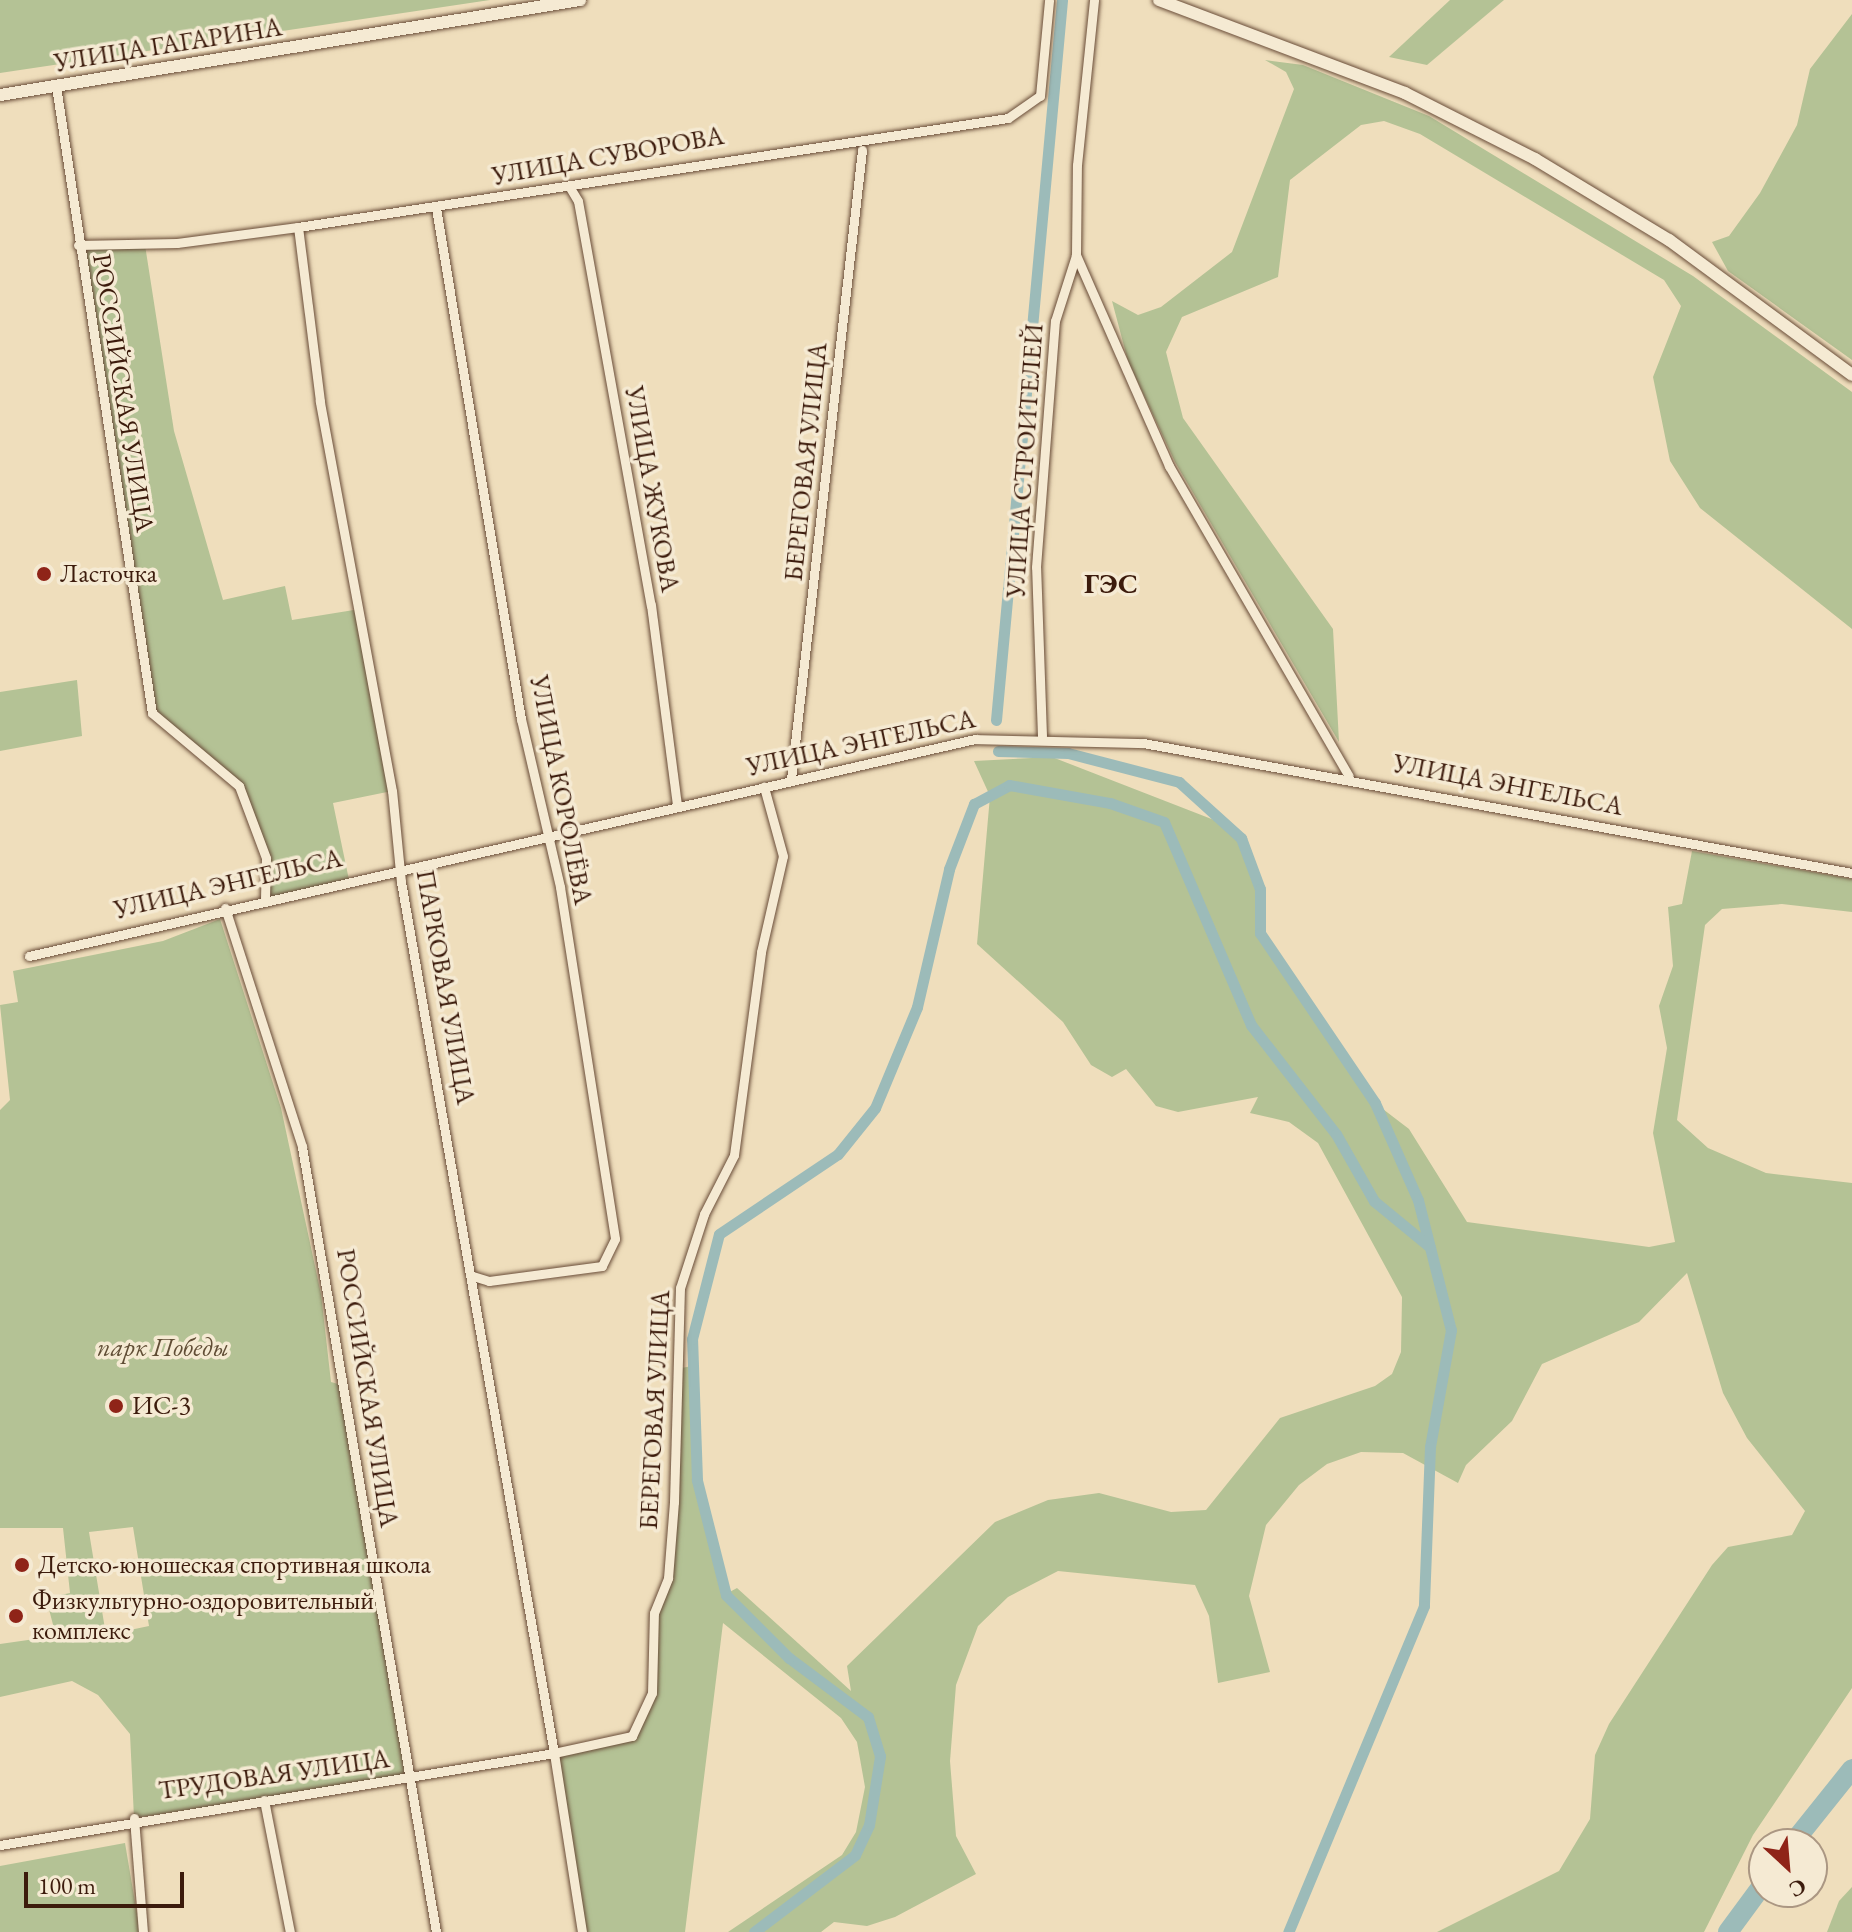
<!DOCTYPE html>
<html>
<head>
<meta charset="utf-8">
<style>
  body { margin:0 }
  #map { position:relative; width:1852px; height:1932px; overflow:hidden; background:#efdebc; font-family:"EB Garamond",serif }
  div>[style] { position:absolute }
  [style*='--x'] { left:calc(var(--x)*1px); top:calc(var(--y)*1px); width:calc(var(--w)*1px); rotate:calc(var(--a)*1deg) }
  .green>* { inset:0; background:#b4c295 }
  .canal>* { height:11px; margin:-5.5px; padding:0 5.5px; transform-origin:5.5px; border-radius:5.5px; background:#9cbbb9 }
  .river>* { height:20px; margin:-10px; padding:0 10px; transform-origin:10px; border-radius:10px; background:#9cbbb9 }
  .roads { filter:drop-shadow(0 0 2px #694c38) drop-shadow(0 0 2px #694c38) }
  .street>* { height:9px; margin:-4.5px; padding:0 4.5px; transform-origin:4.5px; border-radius:4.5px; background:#f5ead3 }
  .secondary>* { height:12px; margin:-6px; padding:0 6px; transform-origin:6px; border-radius:6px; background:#f5ead3 }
  .dots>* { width:22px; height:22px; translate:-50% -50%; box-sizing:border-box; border:4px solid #f5ead3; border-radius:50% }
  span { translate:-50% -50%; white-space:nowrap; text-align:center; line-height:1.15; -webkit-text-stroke:7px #f5ead3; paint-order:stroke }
  .street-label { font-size:26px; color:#3c1b0c }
  .poi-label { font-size:26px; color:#3c1b0c }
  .left { translate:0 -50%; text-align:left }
  .park-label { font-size:26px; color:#604d35; font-style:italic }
  .neighbourhood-label { font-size:28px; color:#3c1b0c; font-weight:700 }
  .north { position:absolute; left:1748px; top:1828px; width:80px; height:80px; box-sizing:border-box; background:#f5ead3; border:2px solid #ab9783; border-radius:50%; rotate:154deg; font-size:22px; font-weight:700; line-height:32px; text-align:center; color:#3c1b0c }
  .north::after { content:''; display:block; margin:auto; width:28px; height:36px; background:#8f2418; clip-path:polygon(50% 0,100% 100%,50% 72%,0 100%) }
  .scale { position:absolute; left:24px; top:1872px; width:160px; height:36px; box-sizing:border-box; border:4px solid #3c1b0c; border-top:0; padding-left:10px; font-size:24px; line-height:28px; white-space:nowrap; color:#3c1b0c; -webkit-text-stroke:6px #f5ead3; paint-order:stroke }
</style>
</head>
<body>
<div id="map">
  <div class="green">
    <i style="clip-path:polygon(0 0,490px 0,0 73px)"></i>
    <i style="clip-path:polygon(1450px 0,1504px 0,1427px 65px,1389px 57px)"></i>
    <i style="clip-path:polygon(1852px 14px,1852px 360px,1728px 271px,1712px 242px,1729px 236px,1760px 193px,1797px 125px,1810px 69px)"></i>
    <i style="clip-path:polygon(1265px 60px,1303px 65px,1429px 116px,1693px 276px,1852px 392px,1852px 629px,1700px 508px,1670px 461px,1653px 377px,1681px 306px,1664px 280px,1420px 134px,1384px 121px,1361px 125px,1290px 180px,1278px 277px,1182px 317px,1166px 352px,1183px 418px,1333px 629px,1339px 742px,1175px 462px,1128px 361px,1112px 301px,1138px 315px,1161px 307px,1232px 252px,1294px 89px,1286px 72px)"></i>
    <i style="clip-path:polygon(78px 245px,145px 245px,174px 431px,223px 600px,285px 586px,292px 620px,360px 609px,392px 791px,333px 803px,349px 880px,265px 900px,266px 858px,239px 786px,152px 713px)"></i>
    <i style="clip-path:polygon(77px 680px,82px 736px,0 751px,0 692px)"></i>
    <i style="clip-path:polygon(1052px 757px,1227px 825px,1241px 838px,1260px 889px,1260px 933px,1375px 1103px,1409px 1129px,1467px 1222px,1649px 1247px,1675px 1242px,1653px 1133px,1667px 1048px,1659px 1006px,1673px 966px,1668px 907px,1682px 904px,1692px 851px,1852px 879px,1852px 912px,1782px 904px,1722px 909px,1705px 925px,1677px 1120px,1708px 1148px,1766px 1173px,1852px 1183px,1852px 1688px,1753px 1835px,1704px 1932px,1437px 1932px,1559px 1871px,1590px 1819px,1595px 1755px,1609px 1724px,1712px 1565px,1728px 1547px,1792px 1535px,1805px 1511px,1747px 1438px,1723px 1393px,1687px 1273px,1639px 1322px,1542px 1364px,1512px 1421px,1466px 1465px,1458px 1483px,1403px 1453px,1361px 1452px,1327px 1464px,1299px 1485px,1266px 1525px,1249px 1596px,1270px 1672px,1218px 1683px,1209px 1616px,1195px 1585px,1058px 1571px,1008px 1597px,978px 1626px,956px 1685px,950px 1761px,956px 1836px,976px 1874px,895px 1917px,867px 1926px,834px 1922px,821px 1932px,728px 1932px,842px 1855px,856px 1832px,865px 1787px,857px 1742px,841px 1718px,723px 1623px,685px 1932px,582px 1932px,554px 1753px,632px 1736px,649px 1706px,653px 1626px,668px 1578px,676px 1369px,692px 1366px,697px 1480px,726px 1594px,737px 1588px,851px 1691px,847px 1666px,995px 1522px,1048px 1500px,1099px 1493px,1171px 1512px,1206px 1510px,1280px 1418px,1375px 1386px,1392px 1374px,1401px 1352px,1402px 1297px,1318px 1143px,1289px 1122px,1250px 1113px,1258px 1097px,1178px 1112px,1156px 1106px,1126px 1069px,1112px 1077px,1091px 1065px,1063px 1022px,977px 944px,990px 796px,974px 761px)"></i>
    <i style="clip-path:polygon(evenodd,220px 919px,281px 1108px,321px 1294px,331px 1382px,345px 1386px,412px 1777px,134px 1818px,130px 1734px,98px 1695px,72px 1681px,0 1697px,0 1644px,56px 1636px,46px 1598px,70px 1593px,63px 1528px,0 1528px,0 1110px,10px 1100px,0 1005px,18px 1002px,13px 971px,163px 941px,220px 919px,133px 1527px,149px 1626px,106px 1635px,89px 1532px,133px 1527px)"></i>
    <i style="clip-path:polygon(125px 1843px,140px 1932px,0 1932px,0 1866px)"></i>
    <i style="clip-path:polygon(1852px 1887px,1852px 1932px,1827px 1932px,1839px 1901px)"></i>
  </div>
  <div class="canal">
    <i style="--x:996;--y:720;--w:723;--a:-84.76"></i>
    <i style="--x:998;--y:751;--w:70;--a:1.6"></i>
    <i style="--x:1068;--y:753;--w:115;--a:14.6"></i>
    <i style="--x:1179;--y:782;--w:84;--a:42.1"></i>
    <i style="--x:1241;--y:838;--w:54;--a:69.6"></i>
    <i style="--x:1260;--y:889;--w:44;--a:90"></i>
    <i style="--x:1260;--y:933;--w:205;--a:55.9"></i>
    <i style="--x:1375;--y:1103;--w:106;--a:66.1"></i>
    <i style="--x:1418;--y:1200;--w:134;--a:75.8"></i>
    <i style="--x:1451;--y:1330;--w:119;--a:100.2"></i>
    <i style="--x:1430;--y:1447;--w:159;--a:92.2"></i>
    <i style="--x:1424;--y:1606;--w:353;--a:112.6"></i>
    <i style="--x:754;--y:1932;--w:127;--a:-37.3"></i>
    <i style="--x:855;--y:1855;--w:33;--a:-65"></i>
    <i style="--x:869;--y:1825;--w:70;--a:-80.9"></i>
    <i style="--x:880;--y:1756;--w:41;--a:-107.1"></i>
    <i style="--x:868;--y:1717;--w:99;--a:-143.2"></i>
    <i style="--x:789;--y:1658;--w:89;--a:-135"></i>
    <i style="--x:726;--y:1595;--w:119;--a:-104.2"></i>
    <i style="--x:697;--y:1480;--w:141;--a:-92"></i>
    <i style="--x:692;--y:1339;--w:108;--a:-75.6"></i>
    <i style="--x:719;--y:1234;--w:143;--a:-33.9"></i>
    <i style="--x:838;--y:1154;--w:59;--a:-51.2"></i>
    <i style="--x:875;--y:1108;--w:109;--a:-67.4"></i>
    <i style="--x:917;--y:1007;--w:142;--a:-76.9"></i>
    <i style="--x:949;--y:869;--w:70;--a:-69"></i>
    <i style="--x:974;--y:804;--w:40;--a:-28"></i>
    <i style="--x:1009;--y:785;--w:103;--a:10.1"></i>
    <i style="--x:1110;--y:803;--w:57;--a:19.4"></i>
    <i style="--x:1164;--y:822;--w:221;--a:66.8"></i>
    <i style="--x:1251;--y:1025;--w:138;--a:52.1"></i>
    <i style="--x:1336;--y:1134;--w:77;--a:60.4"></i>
    <i style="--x:1374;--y:1201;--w:72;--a:39.4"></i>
  </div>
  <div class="river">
    <i style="--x:1792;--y:1844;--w:96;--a:-51.3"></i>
    <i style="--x:1728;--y:1932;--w:61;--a:-53.7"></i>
  </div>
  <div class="roads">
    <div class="street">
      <i style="--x:56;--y:86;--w:634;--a:81.3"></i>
      <i style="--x:152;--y:713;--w:114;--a:40"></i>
      <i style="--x:239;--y:786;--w:77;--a:69.4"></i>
      <i style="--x:266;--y:858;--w:42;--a:91.4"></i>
      <i style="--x:569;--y:186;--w:17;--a:59"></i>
      <i style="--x:578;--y:201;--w:411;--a:79.8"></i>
      <i style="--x:651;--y:605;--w:201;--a:82.6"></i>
      <i style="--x:436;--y:208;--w:518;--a:80.56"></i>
      <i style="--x:521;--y:719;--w:172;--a:76.9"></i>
      <i style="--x:560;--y:887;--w:356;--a:81.1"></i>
      <i style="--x:615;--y:1239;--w:30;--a:116"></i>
      <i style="--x:602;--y:1266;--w:114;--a:172.4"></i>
      <i style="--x:489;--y:1281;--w:17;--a:-163"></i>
      <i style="--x:78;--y:245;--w:99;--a:-1.2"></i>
      <i style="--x:177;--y:243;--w:122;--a:-7.5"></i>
      <i style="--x:298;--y:227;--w:718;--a:-8.73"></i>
      <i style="--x:1008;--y:118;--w:39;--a:-35"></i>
      <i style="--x:1040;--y:96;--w:96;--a:-84.6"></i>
      <i style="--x:1076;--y:255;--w:231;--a:66.2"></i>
      <i style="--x:1169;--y:466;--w:358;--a:59.9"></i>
      <i style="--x:1042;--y:736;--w:169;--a:-92"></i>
      <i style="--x:1036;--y:567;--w:247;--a:-85.6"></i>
      <i style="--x:1055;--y:321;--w:69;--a:-72.3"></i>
      <i style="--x:1076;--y:255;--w:90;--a:-89.4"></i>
      <i style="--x:1077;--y:165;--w:166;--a:-84.1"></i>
      <i style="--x:791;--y:779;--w:633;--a:-83.56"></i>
      <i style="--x:225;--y:908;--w:251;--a:72.1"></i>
      <i style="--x:302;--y:1147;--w:796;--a:80.31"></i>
      <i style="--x:29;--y:956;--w:971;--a:-12.92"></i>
      <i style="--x:975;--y:739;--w:168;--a:1.4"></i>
      <i style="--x:1143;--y:743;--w:721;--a:10.39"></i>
      <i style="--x:264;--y:1800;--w:135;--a:78.9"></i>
      <i style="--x:134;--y:1818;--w:114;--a:85.5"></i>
      <i style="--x:0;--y:1845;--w:562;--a:-9.43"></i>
      <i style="--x:554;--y:1753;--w:884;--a:-99.96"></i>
      <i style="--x:401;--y:882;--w:91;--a:-95.6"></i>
      <i style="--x:392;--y:791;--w:397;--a:-100.5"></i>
      <i style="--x:320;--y:401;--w:175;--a:-97.2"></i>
      <i style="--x:582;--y:1932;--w:181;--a:-98.9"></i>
      <i style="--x:554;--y:1753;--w:80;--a:-12.3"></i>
      <i style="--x:632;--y:1736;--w:47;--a:-65.1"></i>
      <i style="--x:652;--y:1693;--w:80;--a:-88.6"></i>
      <i style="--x:654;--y:1613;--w:38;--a:-68"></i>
      <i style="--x:668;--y:1578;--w:76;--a:-85.5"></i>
      <i style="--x:674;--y:1502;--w:214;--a:-88.4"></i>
      <i style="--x:680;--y:1288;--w:78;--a:-72"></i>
      <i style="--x:704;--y:1214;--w:66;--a:-63"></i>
      <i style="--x:734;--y:1155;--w:205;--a:-82.4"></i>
      <i style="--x:761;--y:952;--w:98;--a:-77.1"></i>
      <i style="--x:783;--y:856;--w:72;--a:-105.4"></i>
    </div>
    <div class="secondary">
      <i style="--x:1159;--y:0;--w:263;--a:20.7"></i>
      <i style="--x:1405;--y:93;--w:146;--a:26.9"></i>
      <i style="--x:1535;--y:159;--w:157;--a:31.2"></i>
      <i style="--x:1669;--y:240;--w:227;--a:36.4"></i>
      <i style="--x:0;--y:95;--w:588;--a:-9.3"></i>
    </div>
  </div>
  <div class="dots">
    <i style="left:44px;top:574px;background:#8f2418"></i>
    <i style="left:116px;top:1406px;background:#8f2418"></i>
    <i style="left:22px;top:1565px;background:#8f2418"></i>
    <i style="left:16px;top:1616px;background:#8f2418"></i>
  </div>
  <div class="street-label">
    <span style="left:168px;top:45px;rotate:-9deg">УЛИЦА ГАГАРИНА</span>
    <span style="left:608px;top:156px;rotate:-10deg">УЛИЦА СУВОРОВА</span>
    <span style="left:123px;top:393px;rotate:81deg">РОССИЙСКАЯ УЛИЦА</span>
    <span style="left:1025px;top:461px;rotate:-86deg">УЛИЦА СТРОИТЕЛЕЙ</span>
    <span style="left:806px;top:462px;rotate:-84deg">БЕРЕГОВАЯ УЛИЦА</span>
    <span style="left:652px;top:489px;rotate:80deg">УЛИЦА ЖУКОВА</span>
    <span style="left:861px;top:743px;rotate:-12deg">УЛИЦА ЭНГЕЛЬСА</span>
    <span style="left:1508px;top:785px;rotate:11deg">УЛИЦА ЭНГЕЛЬСА</span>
    <span style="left:561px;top:790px;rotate:79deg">УЛИЦА КОРОЛЁВА</span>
    <span style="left:228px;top:884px;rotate:-13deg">УЛИЦА ЭНГЕЛЬСА</span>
    <span style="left:445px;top:987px;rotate:80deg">ПАРКОВАЯ УЛИЦА</span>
    <span style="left:367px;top:1388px;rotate:81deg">РОССИЙСКАЯ УЛИЦА</span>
    <span style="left:655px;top:1410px;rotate:-87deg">БЕРЕГОВАЯ УЛИЦА</span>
    <span style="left:274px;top:1775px;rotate:-8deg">ТРУДОВАЯ УЛИЦА</span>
  </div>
  <div class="poi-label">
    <span class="left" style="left:60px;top:574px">Ласточка</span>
    <span class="left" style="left:132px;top:1406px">ИС-3</span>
    <span class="left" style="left:38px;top:1565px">Детско-юношеская спортивная школа</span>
    <span class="left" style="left:32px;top:1616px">Физкультурно-оздоровительный<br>комплекс</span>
  </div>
  <div class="park-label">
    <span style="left:163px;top:1348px">парк Победы</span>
  </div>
  <div class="neighbourhood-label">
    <span style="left:1111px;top:583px">ГЭС</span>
  </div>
  <div class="north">С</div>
  <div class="scale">100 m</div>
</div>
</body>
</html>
